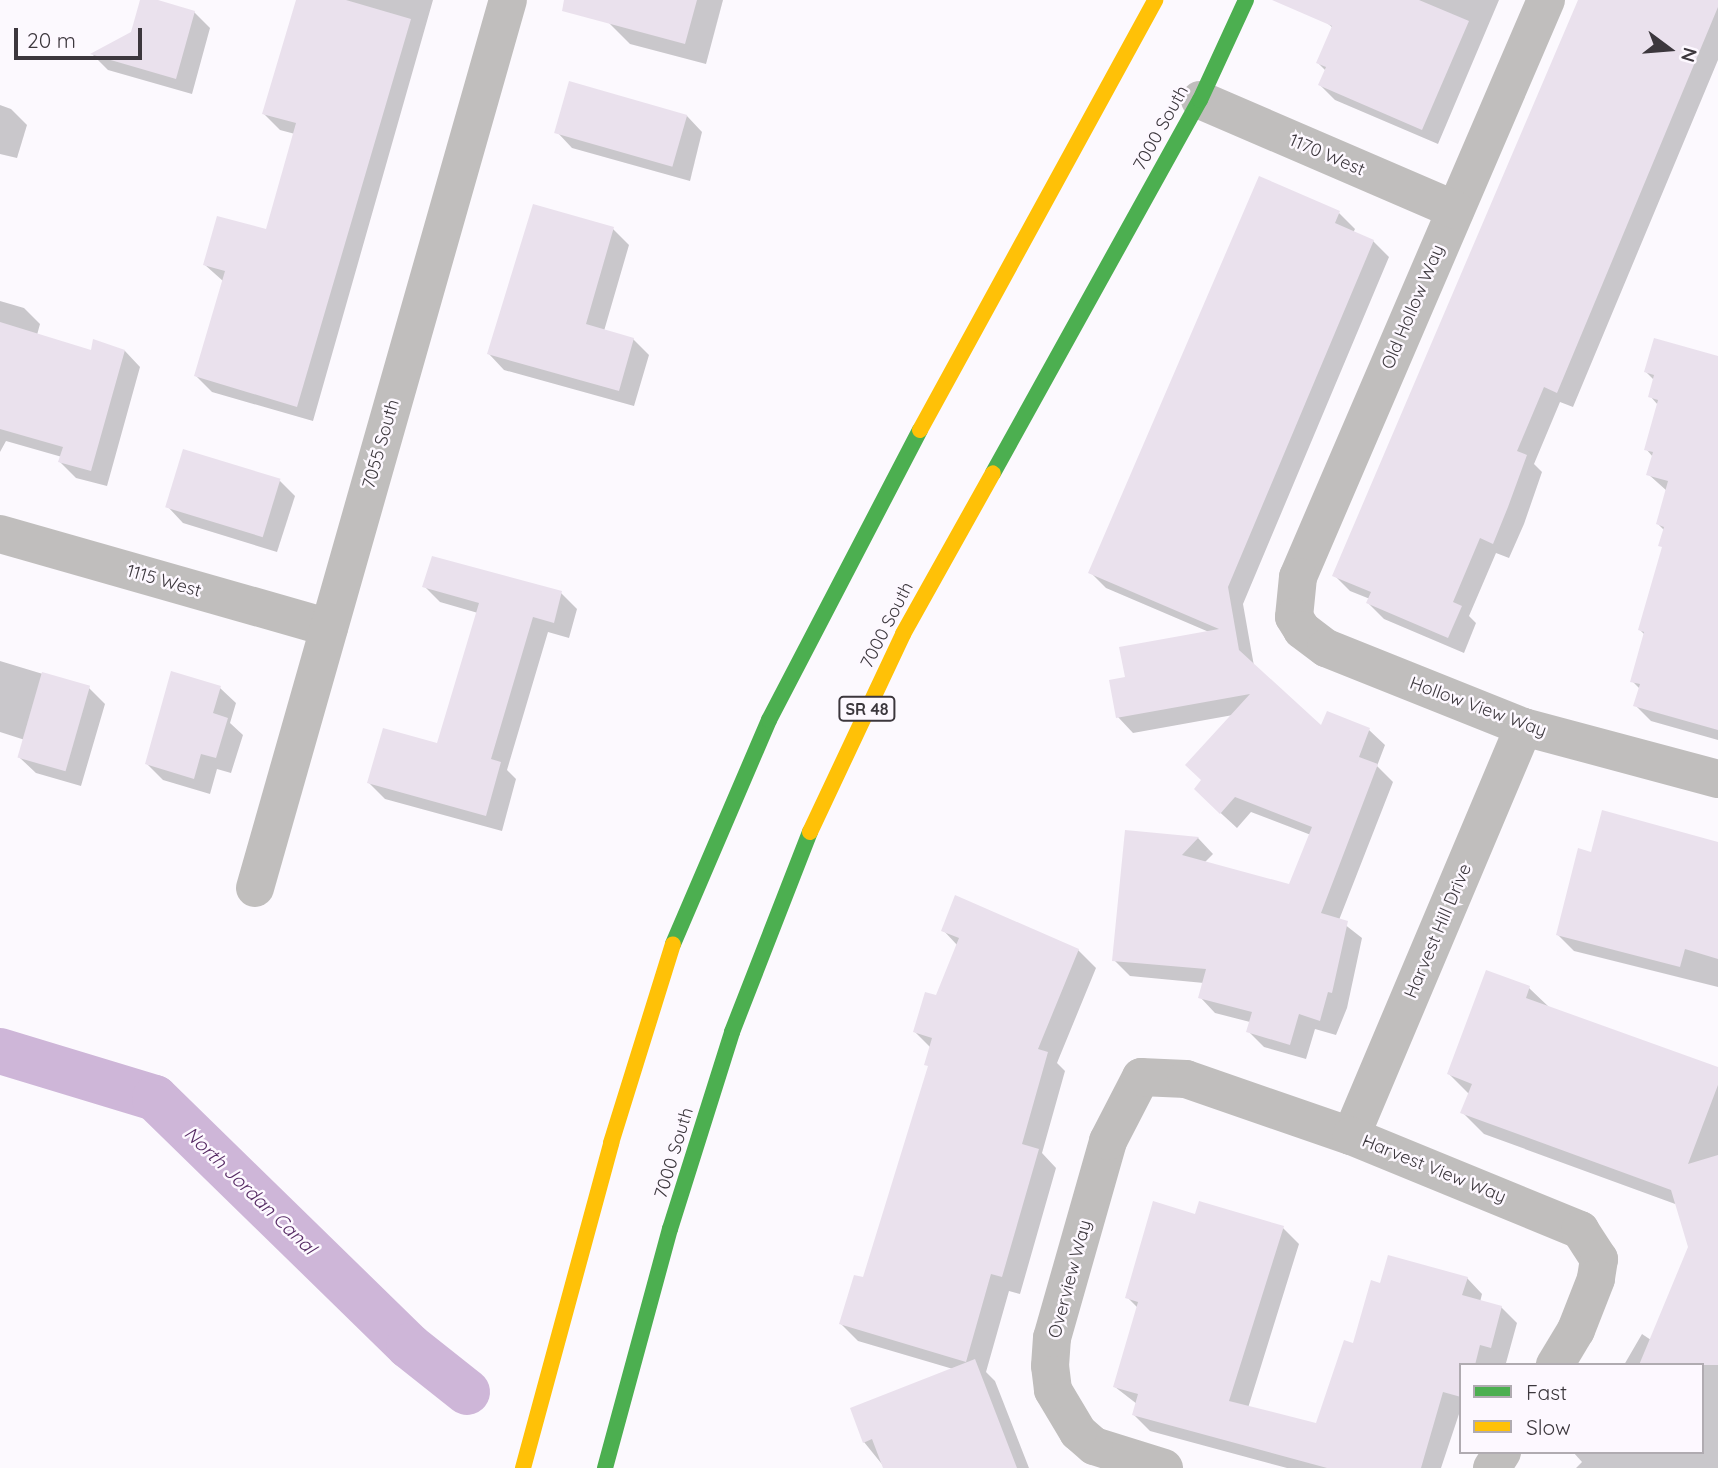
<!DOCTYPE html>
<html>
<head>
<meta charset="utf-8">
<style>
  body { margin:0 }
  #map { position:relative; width:1718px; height:1468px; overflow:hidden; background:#fcf9fe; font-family:Quicksand,sans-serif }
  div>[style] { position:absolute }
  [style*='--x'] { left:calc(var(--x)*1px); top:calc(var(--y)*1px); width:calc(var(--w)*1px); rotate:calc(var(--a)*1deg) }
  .shadow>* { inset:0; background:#0003 }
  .canal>* { height:46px; margin:-23px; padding:0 23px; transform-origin:23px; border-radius:23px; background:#ceb6d8 }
  .building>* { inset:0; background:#eae1ed; transform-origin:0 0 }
  .street>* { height:38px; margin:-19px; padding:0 19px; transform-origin:19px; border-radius:19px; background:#c0bebd }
  .fast>* { height:16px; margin:-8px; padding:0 8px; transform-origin:8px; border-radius:8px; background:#4caf50 }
  .slow>* { height:16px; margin:-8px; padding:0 8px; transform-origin:8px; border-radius:8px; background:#ffc107 }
  span { translate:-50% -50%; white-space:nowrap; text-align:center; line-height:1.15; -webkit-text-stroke:5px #fdf8ff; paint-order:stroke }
  .shield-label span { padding:2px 5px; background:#fdf8ff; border:2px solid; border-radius:5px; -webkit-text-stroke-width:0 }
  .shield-label { font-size:16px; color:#3c373d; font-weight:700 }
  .street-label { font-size:18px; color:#3c373d }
  .water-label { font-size:19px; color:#572c65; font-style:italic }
  .legend { position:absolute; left:1459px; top:1363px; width:245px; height:91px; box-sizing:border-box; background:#fdf8ff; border:2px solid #b0abb1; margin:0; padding:9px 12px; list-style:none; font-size:21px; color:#3c373d }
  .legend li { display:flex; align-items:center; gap:14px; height:35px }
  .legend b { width:35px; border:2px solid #b0abb1 }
  .north { position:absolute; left:1634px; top:14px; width:70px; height:70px; -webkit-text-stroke:5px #fdf8ff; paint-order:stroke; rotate:106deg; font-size:19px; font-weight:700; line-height:28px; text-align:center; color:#3c373d }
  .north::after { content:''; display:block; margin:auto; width:24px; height:32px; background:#3c373d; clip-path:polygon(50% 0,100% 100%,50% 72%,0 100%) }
  .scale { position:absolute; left:14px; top:28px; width:128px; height:32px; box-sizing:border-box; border:4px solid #3c373d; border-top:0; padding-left:9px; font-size:21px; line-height:24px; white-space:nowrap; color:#3c373d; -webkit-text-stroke:5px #fdf8ff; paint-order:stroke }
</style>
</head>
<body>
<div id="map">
  <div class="shadow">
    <i style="clip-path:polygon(142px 0,194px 12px,210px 28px,192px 94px,108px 70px,93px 55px,132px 33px)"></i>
    <i style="clip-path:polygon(298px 0,433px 0,313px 421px,212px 392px,196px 376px,223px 281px,205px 265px,267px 231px,295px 134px,280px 130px,264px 114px)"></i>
    <i style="clip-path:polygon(614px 0,723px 0,706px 64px,630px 44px,609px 23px)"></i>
    <i style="clip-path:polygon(1337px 0,1499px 0,1438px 144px,1335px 100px,1320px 85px,1326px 71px,1318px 63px,1333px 28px,1327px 23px)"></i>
    <i style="clip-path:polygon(1582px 0,1718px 0,1718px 60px,1573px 407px,1560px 402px,1534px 464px,1542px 472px,1524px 524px,1509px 558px,1496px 553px,1469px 616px,1476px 623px,1464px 653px,1384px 619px,1368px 603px,1370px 599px,1350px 591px,1334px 575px)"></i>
    <i style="clip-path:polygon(0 105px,11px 109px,27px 125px,17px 158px,0 154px)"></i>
    <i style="clip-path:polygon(687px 116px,702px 132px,690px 181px,572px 148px,557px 132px)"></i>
    <i style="clip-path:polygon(1339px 213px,1355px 229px,1353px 233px,1373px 241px,1389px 257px,1243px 604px,1254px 666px,1322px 728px,1369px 730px,1385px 745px,1377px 766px,1393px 782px,1339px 920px,1362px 938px,1347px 1008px,1336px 1035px,1315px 1029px,1306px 1059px,1264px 1047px,1248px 1031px,1250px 1022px,1215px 1013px,1200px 997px,1204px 983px,1130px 976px,1114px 960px,1126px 832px,1198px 838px,1213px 854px,1204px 863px,1290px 886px,1311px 835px,1251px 812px,1237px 828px,1212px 805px,1203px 781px,1233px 715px,1133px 733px,1118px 717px,1127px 678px,1209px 632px,1106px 588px,1090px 572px)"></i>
    <i style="clip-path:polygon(613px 229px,629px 245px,604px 331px,633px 339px,649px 355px,634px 406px,504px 370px,489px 354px)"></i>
    <i style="clip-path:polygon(0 301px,24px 308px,40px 324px,37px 335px,92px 352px,125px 351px,140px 367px,107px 486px,76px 478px,60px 462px,62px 457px,6px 441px,0 452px)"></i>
    <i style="clip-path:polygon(1718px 358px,1718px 740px,1651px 721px,1635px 705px,1640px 689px,1632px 681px,1645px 635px,1640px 630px,1663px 549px,1665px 531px,1658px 524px,1667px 491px,1648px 474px,1653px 457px,1646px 449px,1658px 405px,1650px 396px,1654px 380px,1646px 372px)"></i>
    <i style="clip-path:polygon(279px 480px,295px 496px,277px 552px,183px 523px,168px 507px)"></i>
    <i style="clip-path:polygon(424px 586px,561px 593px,577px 609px,569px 638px,548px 632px,507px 770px,516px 779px,502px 831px,385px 799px,369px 783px,438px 746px,478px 613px,440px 602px)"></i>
    <i style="clip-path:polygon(0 661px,89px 688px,105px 704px,81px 786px,36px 773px,20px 758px,25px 740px,0 732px)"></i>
    <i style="clip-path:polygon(220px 688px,236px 703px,230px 723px,243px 735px,231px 773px,217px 769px,210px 794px,163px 780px,147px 764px)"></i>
    <i style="clip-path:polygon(1718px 844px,1718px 987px,1574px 951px,1558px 935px,1592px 854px)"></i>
    <i style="clip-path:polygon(943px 930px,1078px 950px,1096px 968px,1057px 1063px,1065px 1071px,1042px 1153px,1056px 1168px,1020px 1294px,1009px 1291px,986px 1372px,995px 1381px,1029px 1468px,885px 1468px,864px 1442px,953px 1369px,858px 1341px,841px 1324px,864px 1280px,929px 1068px,931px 1048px,915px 1032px,937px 997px,958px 946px)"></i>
    <i style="clip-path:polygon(1529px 988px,1550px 1008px,1718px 1069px,1718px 1468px,1576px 1468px,1582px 1462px,1573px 1452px,1702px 1452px,1702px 1365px,1624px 1365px,1642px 1334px,1651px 1340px,1691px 1242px,1678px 1205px,1484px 1134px,1462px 1112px,1469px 1094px,1449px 1074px)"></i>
    <i style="clip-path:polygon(1196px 1216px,1283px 1228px,1299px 1244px,1248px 1408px,1317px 1425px,1382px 1285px,1467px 1278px,1482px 1294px,1480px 1302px,1501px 1307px,1517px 1323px,1506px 1363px,1461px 1365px,1461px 1408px,1441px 1468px,1287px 1468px,1150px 1431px,1134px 1415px,1137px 1404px,1115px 1387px,1138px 1308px,1127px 1297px)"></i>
  </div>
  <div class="canal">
    <i style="--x:0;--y:1051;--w:162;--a:16.9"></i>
    <i style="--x:155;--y:1098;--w:355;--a:44.3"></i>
    <i style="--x:409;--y:1346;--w:74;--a:38.4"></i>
  </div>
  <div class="building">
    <i style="clip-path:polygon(140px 0,158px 0,195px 11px,176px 79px,90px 54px,131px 32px)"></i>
    <i style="clip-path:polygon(296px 0,346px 0,411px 19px,297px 407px,194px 376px,225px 271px,203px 265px,217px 216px,266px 229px,296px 123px,262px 114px)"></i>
    <i style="clip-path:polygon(564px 0,697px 0,685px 44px,562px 11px)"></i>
    <i style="clip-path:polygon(1272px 0,1419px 0,1469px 21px,1422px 130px,1318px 85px,1326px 67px,1316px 63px,1332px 26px)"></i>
    <i style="clip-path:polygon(1578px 0,1718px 0,1718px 7px,1557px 393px,1544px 387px,1517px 451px,1527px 455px,1508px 507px,1493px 544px,1480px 538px,1453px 602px,1462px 606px,1448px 638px,1366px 603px,1371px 592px,1332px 576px)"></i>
    <i style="left:569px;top:81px;width:123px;height:54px;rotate:16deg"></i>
    <i style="clip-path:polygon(1259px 176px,1340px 211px,1335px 223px,1374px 240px,1228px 587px,1239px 650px,1321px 725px,1327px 711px,1370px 728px,1359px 757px,1378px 764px,1321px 913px,1348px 921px,1332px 993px,1328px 992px,1320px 1021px,1299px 1014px,1290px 1045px,1246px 1032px,1252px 1012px,1198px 998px,1206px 969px,1112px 961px,1125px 830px,1199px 837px,1182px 855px,1289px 884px,1312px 827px,1235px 797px,1220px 814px,1194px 789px,1201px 780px,1185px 765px,1250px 694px,1116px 718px,1109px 680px,1125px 677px,1119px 647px,1219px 629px,1088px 573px)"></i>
    <i style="clip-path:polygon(533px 204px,614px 227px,586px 324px,634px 338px,619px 391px,487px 354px)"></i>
    <i style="clip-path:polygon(0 322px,91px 350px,93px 339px,125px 350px,91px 471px,58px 462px,63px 447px,0 429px)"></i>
    <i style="clip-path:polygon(1654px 338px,1718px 356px,1718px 730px,1633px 706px,1640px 684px,1630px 682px,1644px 632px,1638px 630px,1662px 547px,1658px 546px,1664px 527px,1656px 524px,1668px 481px,1646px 475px,1653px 452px,1644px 450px,1658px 400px,1648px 397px,1654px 375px,1644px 372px)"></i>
    <i style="left:183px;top:449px;width:102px;height:61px;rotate:17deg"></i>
    <i style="clip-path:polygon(432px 556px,562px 591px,554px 623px,533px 617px,491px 759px,501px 762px,486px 816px,367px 783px,383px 728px,437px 743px,479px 603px,422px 587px)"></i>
    <i style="clip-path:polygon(171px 671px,221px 686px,213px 713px,228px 718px,216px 758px,201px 754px,194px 779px,145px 764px)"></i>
    <i style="left:42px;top:672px;width:50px;height:89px;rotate:16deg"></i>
    <i style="clip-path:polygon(1602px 810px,1718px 842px,1718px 959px,1685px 949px,1680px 967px,1556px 935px,1578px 848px,1591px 852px)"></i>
    <i style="clip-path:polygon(955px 895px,1079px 949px,1038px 1049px,1048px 1052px,1022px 1144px,1039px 1149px,1002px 1277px,991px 1274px,966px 1362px,839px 1324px,854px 1275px,863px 1277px,928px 1066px,924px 1065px,932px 1038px,913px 1032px,925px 992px,936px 995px,959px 938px,941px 931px)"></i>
    <i style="clip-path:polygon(1486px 970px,1530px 986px,1526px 998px,1718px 1067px,1718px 1085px,1688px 1164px,1718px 1155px,1718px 1365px,1639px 1365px,1688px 1247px,1671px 1190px,1460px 1113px,1472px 1084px,1447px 1074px)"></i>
    <i style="clip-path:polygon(1153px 1201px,1195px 1214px,1199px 1201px,1284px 1226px,1229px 1401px,1316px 1423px,1344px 1340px,1353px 1343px,1371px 1280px,1380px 1283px,1388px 1255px,1468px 1277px,1462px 1295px,1502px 1306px,1491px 1348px,1480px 1345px,1475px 1365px,1461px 1365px,1461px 1397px,1443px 1392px,1421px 1468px,1327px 1468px,1132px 1415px,1138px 1394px,1113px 1387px,1138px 1302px,1125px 1298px)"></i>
    <i style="clip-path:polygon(975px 1359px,1017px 1468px,883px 1468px,872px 1439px,863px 1443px,850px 1408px)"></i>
  </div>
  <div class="street">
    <i style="--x:1546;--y:0;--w:628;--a:113.26"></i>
    <i style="--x:1298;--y:577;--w:40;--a:95.7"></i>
    <i style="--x:1294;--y:617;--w:15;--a:58"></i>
    <i style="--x:1302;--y:630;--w:30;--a:37"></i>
    <i style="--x:1326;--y:648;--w:213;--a:21.8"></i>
    <i style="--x:1524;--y:727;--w:201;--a:15"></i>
    <i style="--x:1200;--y:100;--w:278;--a:23.3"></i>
    <i style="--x:0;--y:534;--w:342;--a:15.9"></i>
    <i style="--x:255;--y:888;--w:923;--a:-74.1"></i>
    <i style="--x:1351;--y:1136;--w:444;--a:-67.1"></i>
    <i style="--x:1164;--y:1468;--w:73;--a:-162.6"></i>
    <i style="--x:1094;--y:1446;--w:21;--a:-139"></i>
    <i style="--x:1078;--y:1432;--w:49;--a:-120.8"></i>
    <i style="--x:1053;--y:1390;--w:24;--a:-97"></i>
    <i style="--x:1050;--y:1366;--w:28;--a:-86"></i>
    <i style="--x:1052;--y:1338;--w:205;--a:-74.1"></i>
    <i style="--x:1108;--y:1141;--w:72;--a:-62.7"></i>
    <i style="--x:1141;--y:1077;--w:45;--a:2.5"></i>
    <i style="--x:1186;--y:1079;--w:175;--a:19.1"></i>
    <i style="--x:1351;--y:1136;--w:248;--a:22.3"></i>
    <i style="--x:1580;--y:1230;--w:35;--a:57"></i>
    <i style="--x:1599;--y:1259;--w:20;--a:99"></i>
    <i style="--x:1596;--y:1279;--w:55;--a:111.4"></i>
    <i style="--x:1576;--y:1330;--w:41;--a:121"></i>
    <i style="--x:1492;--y:1468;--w:19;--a:-58"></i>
  </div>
  <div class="fast">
    <i style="--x:993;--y:473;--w:427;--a:-61"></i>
    <i style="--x:1200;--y:100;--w:110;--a:-65.3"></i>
    <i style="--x:673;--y:944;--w:244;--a:-66.8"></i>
    <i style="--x:769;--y:720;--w:327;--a:-62.5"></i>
    <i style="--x:605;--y:1468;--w:248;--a:-74.8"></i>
    <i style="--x:670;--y:1229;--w:207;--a:-72.5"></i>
    <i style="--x:732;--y:1032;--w:215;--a:-68.7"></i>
  </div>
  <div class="slow">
    <i style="--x:920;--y:430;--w:490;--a:-61.3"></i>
    <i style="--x:810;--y:832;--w:219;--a:-64.8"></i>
    <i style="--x:903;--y:634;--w:184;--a:-60.8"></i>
    <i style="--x:523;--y:1468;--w:337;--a:-74.8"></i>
    <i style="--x:611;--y:1143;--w:208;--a:-72.7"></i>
  </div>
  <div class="shield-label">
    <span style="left:867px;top:709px">SR 48</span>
  </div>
  <div class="street-label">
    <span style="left:1161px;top:128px;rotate:-61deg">7000 South</span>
    <span style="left:1327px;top:155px;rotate:23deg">1170 West</span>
    <span style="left:1413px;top:307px;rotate:-67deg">Old Hollow Way</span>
    <span style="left:381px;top:444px;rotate:-74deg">7055 South</span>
    <span style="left:164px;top:581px;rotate:16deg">1115 West</span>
    <span style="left:887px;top:625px;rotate:-63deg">7000 South</span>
    <span style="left:1478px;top:707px;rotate:20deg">Hollow View Way</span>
    <span style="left:1438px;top:931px;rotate:-67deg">Harvest Hill Drive</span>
    <span style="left:674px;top:1153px;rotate:-73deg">7000 South</span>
    <span style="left:1434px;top:1169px;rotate:22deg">Harvest View Way</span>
    <span style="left:1070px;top:1279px;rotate:-75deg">Overview Way</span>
  </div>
  <div class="water-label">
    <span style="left:250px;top:1191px;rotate:44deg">North Jordan Canal</span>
  </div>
  <ul class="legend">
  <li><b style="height:9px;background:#4caf50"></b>Fast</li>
  <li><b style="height:9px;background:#ffc107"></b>Slow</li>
  </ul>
  <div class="north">N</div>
  <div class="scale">20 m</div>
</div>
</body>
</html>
